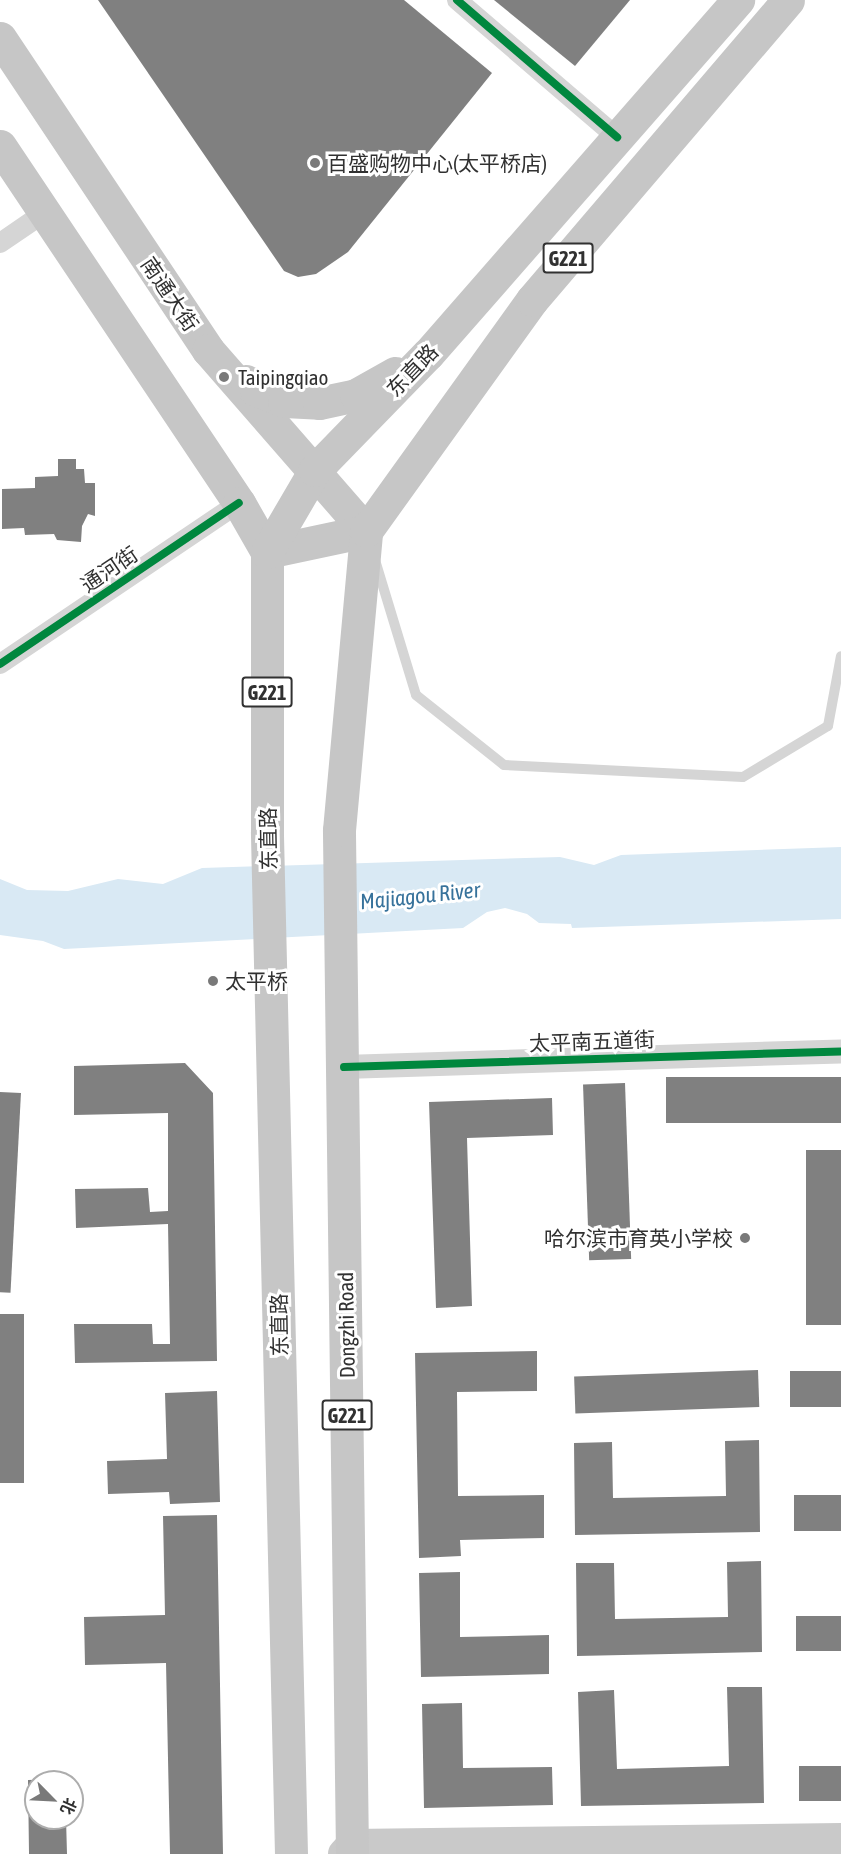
<!DOCTYPE html>
<html>
<head>
<meta charset="utf-8">
<style>
  body { margin:0 }
  #map { position:relative; width:841px; height:1854px; overflow:hidden; background:#fff; font-family:"Asap Condensed","Noto Sans SC",sans-serif }
  div>[style] { position:absolute }
  [style*='--x'] { left:calc(var(--x)*1px); top:calc(var(--y)*1px); width:calc(var(--w)*1px); rotate:calc(var(--a)*1deg) }
  .water>* { inset:0; background:#d9e9f4 }
  .building>* { inset:0; background:#808080; transform-origin:0 0 }
  .service>* { height:10px; margin:-5px; padding:0 5px; transform-origin:5px; border-radius:5px; background:#d5d5d5 }
  .minor>* { height:20px; margin:-10px; padding:0 10px; transform-origin:10px; border-radius:10px; background:#d5d5d5 }
  .tertiary>* { height:24px; margin:-12px; padding:0 12px; transform-origin:12px; border-radius:12px; background:#d5d5d5 }
  .primary>* { height:32px; margin:-16px; padding:0 16px; transform-origin:16px; border-radius:16px; background:#c9c9c9 }
  .trunk>* { height:33px; margin:-16.5px; padding:0 16.5px; transform-origin:16.5px; border-radius:16.5px; background:#c6c6c6 }
  .cycleway>* { height:8px; margin:-4px; padding:0 4px; transform-origin:4px; border-radius:4px; background:#00873e }
  .dots>* { width:16px; height:16px; translate:-50% -50%; box-sizing:border-box; border:3px solid #fff; border-radius:50% }
  span { translate:-50% -50%; white-space:nowrap; text-align:center; line-height:1.15; -webkit-text-stroke:6px #fff; paint-order:stroke }
  .shield-label span { padding:2px 4px; background:#fff; border:2px solid; border-radius:4px; -webkit-text-stroke-width:0 }
  .shield-label { font-size:20px; color:#313131; font-weight:700 }
  .poi-label { font-size:21px; color:#313131 }
  .left { translate:0 -50%; text-align:left }
  .right { translate:-100% -50%; text-align:right }
  .street-label { font-size:21px; color:#313131 }
  .water-label { font-size:22px; color:#37729b; font-style:italic }
  .north { position:absolute; left:24px; top:1770px; width:60px; height:60px; box-sizing:border-box; background:#fff; border:2px solid #adadad; border-radius:50%; rotate:114deg; font-size:16px; font-weight:700; line-height:24px; text-align:center; color:#313131 }
  .north::after { content:''; display:block; margin:auto; width:21px; height:27px; background:#797979; clip-path:polygon(50% 0,100% 100%,50% 72%,0 100%) }
</style>
</head>
<body>
<div id="map">
  <div class="water">
    <i style="clip-path:polygon(841px 847px,841px 919px,572px 928px,571px 924px,539px 923px,527px 914px,505px 908px,487px 912px,463px 928px,64px 949px,43px 941px,0 935px,0 879px,27px 890px,68px 891px,118px 879px,163px 884px,202px 868px,560px 857px,594px 865px,621px 855px)"></i>
  </div>
  <div class="building">
    <i style="clip-path:polygon(98px 0,404px 0,492px 73px,348px 252px,316px 274px,298px 277px,284px 271px)"></i>
    <i style="clip-path:polygon(494px 0,630px 0,575px 66px)"></i>
    <i style="clip-path:polygon(58px 459px,76px 459px,76px 469px,84px 469px,85px 483px,95px 483px,95px 516px,88px 514px,82px 526px,81px 542px,57px 540px,54px 534px,25px 535px,24px 528px,2px 529px,2px 489px,35px 488px,35px 477px,58px 476px)"></i>
    <i style="clip-path:polygon(185px 1063px,213px 1093px,217px 1361px,75px 1363px,74px 1324px,152px 1324px,153px 1344px,170px 1344px,168px 1224px,76px 1228px,75px 1189px,148px 1188px,150px 1212px,168px 1211px,168px 1113px,74px 1115px,74px 1066px)"></i>
    <i style="left:841px;top:1077px;width:46px;height:175px;rotate:90deg"></i>
    <i style="left:625px;top:1083px;width:176px;height:42px;rotate:88deg"></i>
    <i style="left:0;top:1092px;width:21px;height:200px;rotate:3deg"></i>
    <i style="clip-path:polygon(552px 1098px,553px 1135px,467px 1138px,472px 1306px,436px 1308px,429px 1102px)"></i>
    <i style="left:841px;top:1150px;width:175px;height:35px;rotate:90deg"></i>
    <i style="left:24px;top:1314px;width:169px;height:24px;rotate:90deg"></i>
    <i style="clip-path:polygon(537px 1351px,537px 1391px,457px 1392px,458px 1496px,544px 1495px,544px 1538px,460px 1540px,461px 1556px,419px 1558px,415px 1353px)"></i>
    <i style="left:758px;top:1370px;width:37px;height:184px;rotate:88deg"></i>
    <i style="left:841px;top:1371px;width:36px;height:51px;rotate:90deg"></i>
    <i style="clip-path:polygon(217px 1391px,220px 1502px,170px 1504px,169px 1492px,108px 1494px,107px 1461px,167px 1459px,165px 1393px)"></i>
    <i style="clip-path:polygon(759px 1440px,760px 1532px,575px 1535px,574px 1443px,612px 1442px,613px 1498px,726px 1496px,725px 1441px)"></i>
    <i style="left:841px;top:1495px;width:36px;height:47px;rotate:90deg"></i>
    <i style="clip-path:polygon(217px 1515px,223px 1854px,170px 1854px,166px 1663px,85px 1665px,84px 1617px,165px 1615px,163px 1516px)"></i>
    <i style="clip-path:polygon(761px 1561px,762px 1652px,577px 1656px,576px 1563px,614px 1563px,615px 1619px,728px 1617px,727px 1562px)"></i>
    <i style="clip-path:polygon(460px 1572px,460px 1637px,549px 1635px,549px 1674px,421px 1677px,419px 1573px)"></i>
    <i style="left:841px;top:1616px;width:35px;height:45px;rotate:90deg"></i>
    <i style="clip-path:polygon(727px 1687px,762px 1687px,764px 1803px,581px 1806px,578px 1692px,614px 1690px,617px 1769px,729px 1766px)"></i>
    <i style="clip-path:polygon(462px 1703px,463px 1768px,552px 1767px,553px 1805px,424px 1808px,422px 1704px)"></i>
    <i style="left:841px;top:1766px;width:35px;height:42px;rotate:90deg"></i>
    <i style="clip-path:polygon(66px 1779px,36px 1782px,36px 1818px,66px 1818px,67px 1854px,29px 1854px,28px 1780px)"></i>
  </div>
  <div class="service">
    <i style="--x:375;--y:560;--w:141;--a:73.1"></i>
    <i style="--x:416;--y:695;--w:112;--a:38.5"></i>
    <i style="--x:504;--y:765;--w:239;--a:2.9"></i>
    <i style="--x:743;--y:777;--w:99;--a:-31"></i>
    <i style="--x:828;--y:726;--w:71;--a:-79.5"></i>
  </div>
  <div class="minor">
    <i style="--x:457;--y:0;--w:211;--a:40.6"></i>
    <i style="--x:0;--y:243;--w:53;--a:-34.3"></i>
    <i style="--x:0;--y:664;--w:288;--a:-34"></i>
  </div>
  <div class="tertiary">
    <i style="--x:344;--y:1067;--w:497;--a:-1.8"></i>
  </div>
  <div class="primary">
    <i style="--x:344;--y:1854;--w:12;--a:-48"></i>
    <i style="--x:352;--y:1845;--w:489;--a:-0.7"></i>
  </div>
  <div class="trunk">
    <i style="--x:0;--y:38;--w:375;--a:56.3"></i>
    <i style="--x:208;--y:350;--w:240;--a:48.9"></i>
    <i style="--x:0;--y:146;--w:430;--a:56.2"></i>
    <i style="--x:239;--y:503;--w:56;--a:60.3"></i>
    <i style="--x:246;--y:381;--w:13;--a:42"></i>
    <i style="--x:256;--y:390;--w:30;--a:21"></i>
    <i style="--x:284;--y:401;--w:35;--a:3"></i>
    <i style="--x:319;--y:403;--w:38;--a:-12"></i>
    <i style="--x:356;--y:395;--w:45;--a:-29.4"></i>
    <i style="--x:267;--y:552;--w:101;--a:-12"></i>
    <i style="--x:291;--y:1854;--w:1022;--a:-91.35"></i>
    <i style="--x:267;--y:832;--w:280;--a:-90"></i>
    <i style="--x:267;--y:552;--w:95;--a:-59.7"></i>
    <i style="--x:315;--y:470;--w:162;--a:-45.8"></i>
    <i style="--x:428;--y:354;--w:471;--a:-48.8"></i>
    <i style="--x:352;--y:1854;--w:1024;--a:-90.73"></i>
    <i style="--x:339;--y:830;--w:300;--a:-84.8"></i>
    <i style="--x:366;--y:531;--w:284;--a:-54.3"></i>
    <i style="--x:532;--y:300;--w:394;--a:-49.5"></i>
  </div>
  <div class="cycleway">
    <i style="--x:457;--y:0;--w:211;--a:40.6"></i>
    <i style="--x:0;--y:664;--w:288;--a:-34"></i>
    <i style="--x:344;--y:1067;--w:497;--a:-1.8"></i>
  </div>
  <div class="dots">
    <i style="left:315px;top:163px;background:#797979"></i>
    <i style="left:224px;top:377px;background:#797979"></i>
    <i style="left:213px;top:981px;background:#797979"></i>
    <i style="left:745px;top:1238px;background:#797979"></i>
  </div>
  <div class="shield-label">
    <span style="left:568px;top:258px">G221</span>
    <span style="left:267px;top:692px">G221</span>
    <span style="left:347px;top:1415px">G221</span>
  </div>
  <div class="poi-label">
    <span class="left" style="left:327px;top:163px">百盛购物中心(太平桥店)</span>
    <span class="left" style="left:238px;top:377px">Taipingqiao</span>
    <span class="left" style="left:225px;top:981px">太平桥</span>
    <span class="right" style="left:733px;top:1238px">哈尔滨市育英小学校</span>
  </div>
  <div class="street-label">
    <span style="left:170px;top:294px;rotate:56deg">南通大街</span>
    <span style="left:412px;top:370px;rotate:-46deg">东直路</span>
    <span style="left:109px;top:569px;rotate:-34deg">通河街</span>
    <span style="left:268px;top:839px;rotate:-91deg">东直路</span>
    <span style="left:592px;top:1041px;rotate:-2deg">太平南五道街</span>
    <span style="left:279px;top:1325px;rotate:-91deg">东直路</span>
    <span style="left:346px;top:1325px;rotate:-91deg">Dongzhi Road</span>
  </div>
  <div class="water-label">
    <span style="left:420px;top:896px;rotate:-6deg">Majiagou River</span>
  </div>
  <div class="north">北</div>
</div>
</body>
</html>
